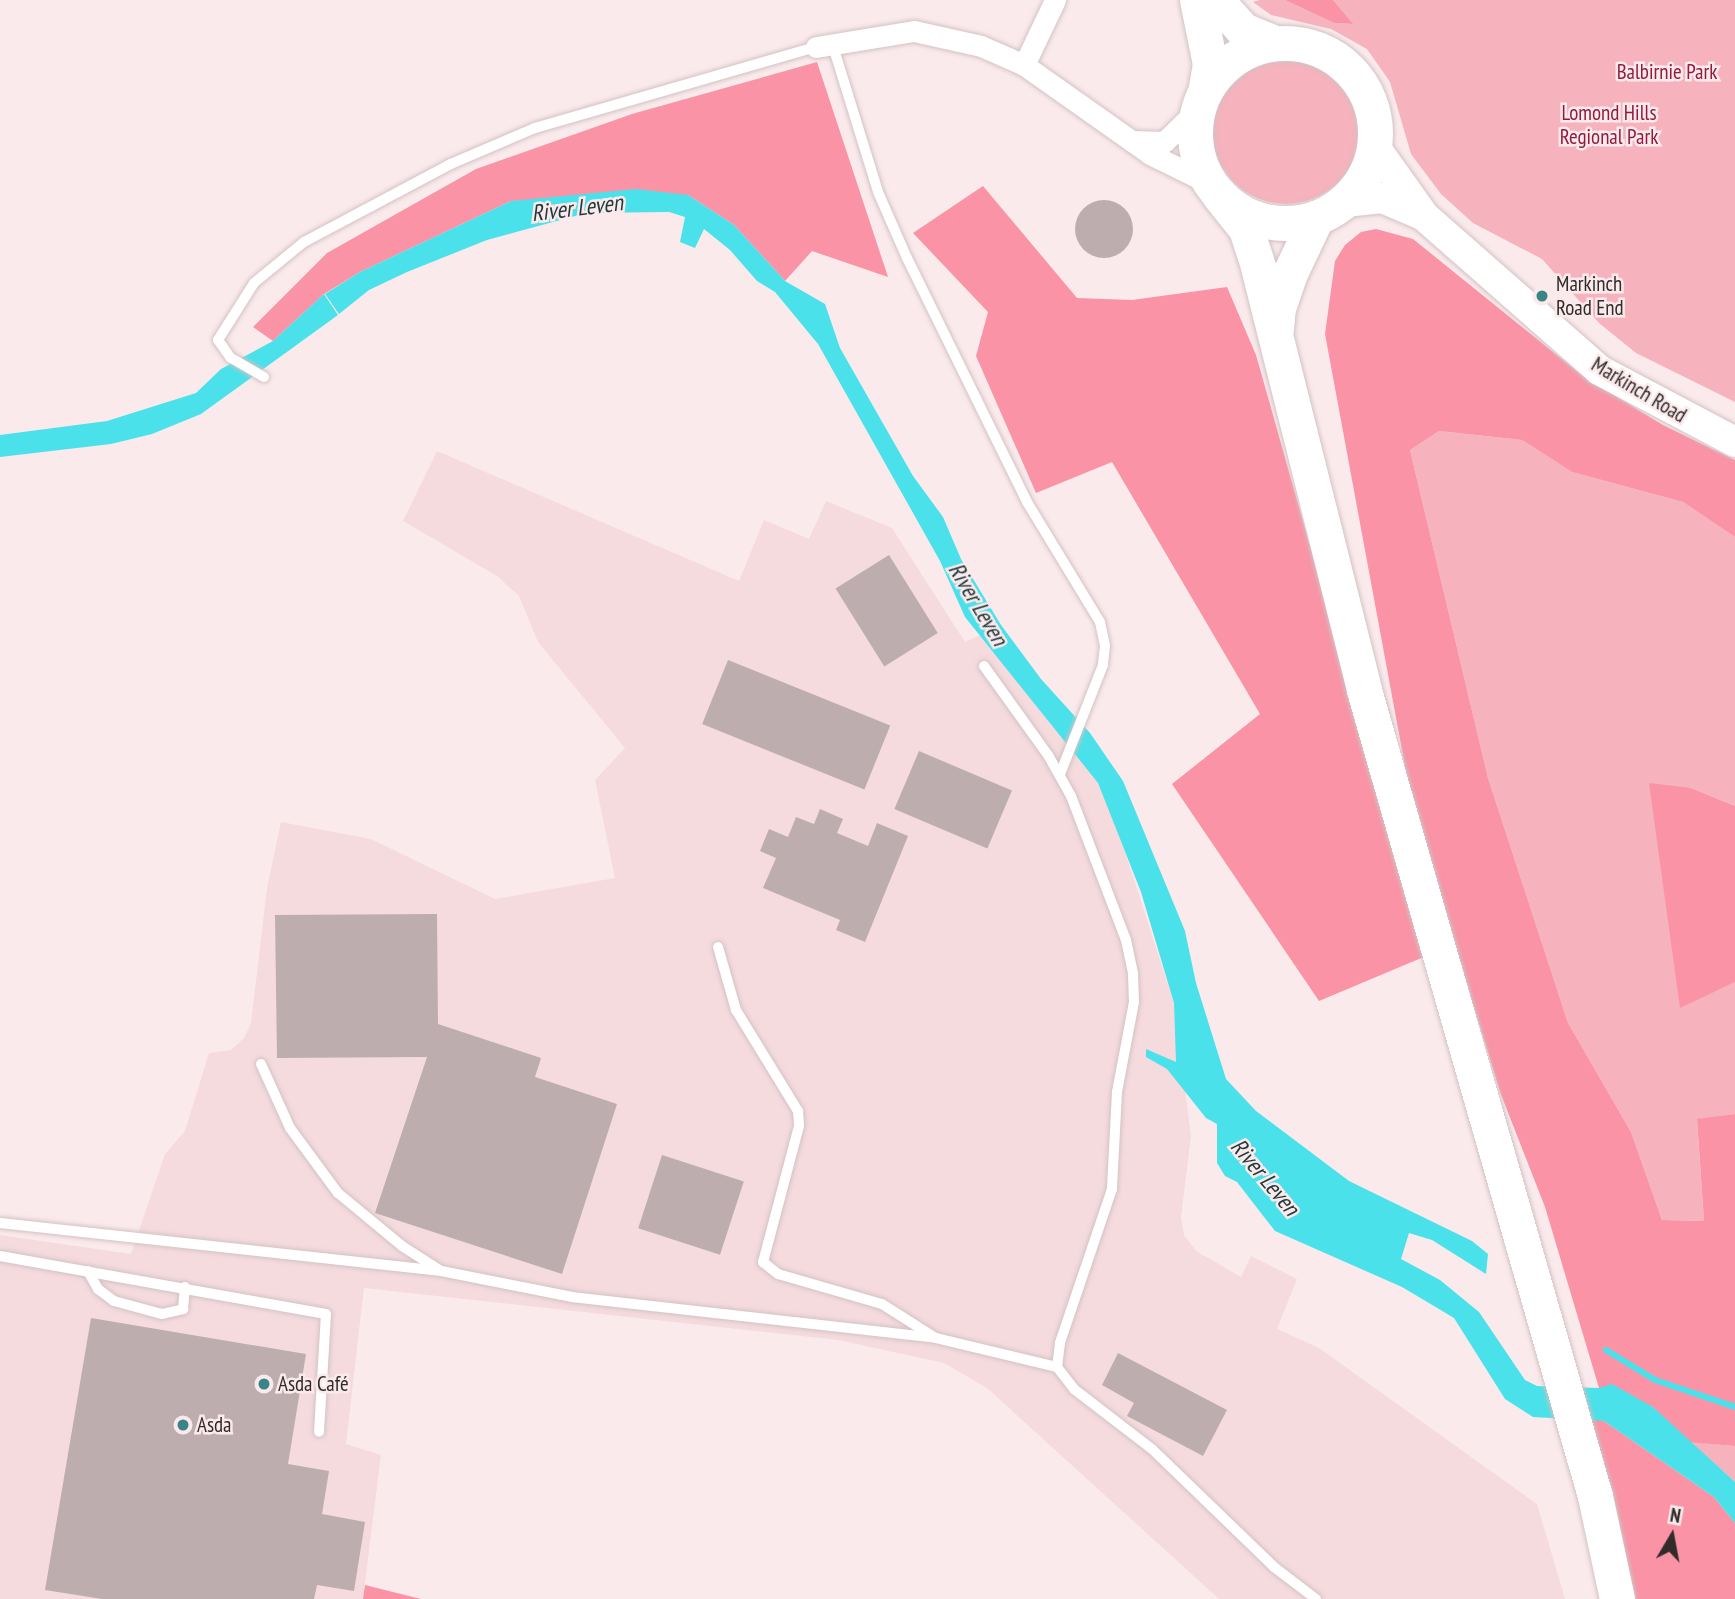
<!DOCTYPE html>
<html>
<head>
<meta charset="utf-8">
<style>
  body { margin:0 }
  #map { position:relative; width:1735px; height:1599px; overflow:hidden; background:#fbeaec; font-family:"PT Sans Narrow",sans-serif }
  div>[style] { position:absolute }
  [style*='--x'] { left:calc(var(--x)*1px); top:calc(var(--y)*1px); width:calc(var(--w)*1px); rotate:calc(var(--a)*1deg) }
  .built>* { inset:0; background:#f5dbde }
  .green>* { inset:0; background:#f6b2bd }
  .round { border-radius:50% }
  .forest>* { inset:0; background:#f993a5 }
  .water>* { inset:0; background:#4ae1ea }
  .stream>* { height:6px; margin:-3px; padding:0 3px; transform-origin:3px; border-radius:3px; background:#4ae1ea }
  .building>* { inset:0; background:#bdadaf; transform-origin:0 0 }
  .roads { filter:drop-shadow(0 0 2px #d3c2c4) drop-shadow(0 0 2px #d3c2c4) }
  .service>* { height:10px; margin:-5px; padding:0 5px; transform-origin:5px; border-radius:5px; background:#fff }
  .minor>* { height:21px; margin:-10.5px; padding:0 10.5px; transform-origin:10.5px; border-radius:10.5px; background:#fff }
  .secondary>* { height:30px; margin:-15px; padding:0 15px; transform-origin:15px; border-radius:15px; background:#fff }
  .trunk>* { height:35px; margin:-17.5px; padding:0 17.5px; transform-origin:17.5px; border-radius:17.5px; background:#fff }
  .trunk>.ring { margin:-17.5px; padding:0; box-sizing:content-box; background:none; border:35px solid #fff; border-radius:50% }
  .dots>* { width:19px; height:19px; translate:-50% -50%; box-sizing:border-box; border:4px solid #fbeaec; border-radius:50% }
  span { translate:-50% -50%; white-space:nowrap; text-align:center; line-height:1.15; -webkit-text-stroke:5px #fbeaec; paint-order:stroke }
  .park-label { font-size:21px; color:#921b40 }
  .poi-label { font-size:21px; color:#312b2b }
  .left { translate:0 -50%; text-align:left }
  .street-label { font-size:21px; color:#312b2b }
  .water-label { font-size:23px; color:#1f3839; font-style:italic }
  .north { position:absolute; left:1637px; top:1501px; width:70px; height:70px; -webkit-text-stroke:5px #fbeaec; paint-order:stroke; rotate:10deg; font-size:19px; font-weight:700; line-height:28px; text-align:center; color:#312b2b }
  .north::after { content:''; display:block; margin:auto; width:24px; height:32px; background:#312b2b; clip-path:polygon(50% 0,100% 100%,50% 72%,0 100%) }
</style>
</head>
<body>
<div id="map">
  <div class="built">
    <i style="clip-path:polygon(437px 451px,739px 581px,764px 520px,809px 539px,826px 501px,892px 528px,965px 642px,980px 635px,1098px 783px,1117px 827px,1174px 1003px,1191px 1136px,1181px 1217px,1184px 1235px,1196px 1251px,1241px 1277px,1251px 1256px,1297px 1279px,1277px 1329px,1319px 1348px,1537px 1504px,1565px 1599px,1219px 1599px,987px 1388px,944px 1363px,838px 1340px,364px 1288px,346px 1444px,381px 1455px,363px 1599px,0 1599px,0 1235px,131px 1254px,165px 1154px,185px 1131px,209px 1053px,231px 1050px,244px 1038px,251px 1023px,267px 888px,281px 822px,371px 839px,495px 899px,615px 878px,595px 780px,625px 748px,538px 642px,519px 596px,497px 576px,403px 521px)"></i>
  </div>
  <div class="green">
    <i style="clip-path:polygon(1260px 0,1285px 0,1334px 23px,1352px 24px,1333px 0,1735px 0,1735px 402px,1636px 353px,1599px 323px,1542px 259px,1473px 223px,1441px 194px,1411px 154px,1390px 82px,1367px 49px,1331px 29px,1271px 15px,1253px 2px)"></i>
    <i class="round" style="left:1212px;top:56px;width:148px;height:148px"></i>
    <i style="clip-path:polygon(1439px 431px,1522px 440px,1572px 472px,1683px 502px,1735px 537px,1735px 806px,1691px 788px,1680px 1007px,1735px 982px,1735px 1114px,1697px 1120px,1704px 1221px,1662px 1220px,1631px 1132px,1568px 1023px,1488px 778px,1410px 450px)"></i>
    <i style="clip-path:polygon(1690px 1442px,1735px 1446px,1735px 1482px,1733px 1480px)"></i>
  </div>
  <div class="forest">
    <i style="clip-path:polygon(1285px 0,1333px 0,1353px 24px,1334px 23px)"></i>
    <i style="clip-path:polygon(817px 62px,888px 277px,812px 251px,785px 281px,734px 225px,688px 195px,511px 201px,360px 272px,324px 294px,273px 341px,253px 327px,327px 253px,476px 169px,632px 114px)"></i>
    <i style="clip-path:polygon(983px 186px,1077px 298px,1132px 300px,1227px 287px,1256px 355px,1426px 956px,1319px 1001px,1172px 784px,1260px 714px,1112px 462px,1036px 493px,976px 356px,988px 312px,913px 233px)"></i>
    <i style="clip-path:polygon(1376px 229px,1413px 239px,1584px 377px,1663px 425px,1735px 460px,1735px 537px,1683px 502px,1572px 472px,1522px 440px,1439px 431px,1410px 450px,1488px 778px,1568px 1023px,1631px 1132px,1662px 1220px,1704px 1221px,1697px 1119px,1735px 1114px,1735px 1446px,1686px 1442px,1653px 1407px,1599px 1388px,1545px 1207px,1500px 1092px,1412px 804px,1325px 334px,1335px 261px,1345px 245px,1361px 232px)"></i>
    <i style="clip-path:polygon(1649px 783px,1691px 788px,1735px 806px,1735px 982px,1680px 1008px)"></i>
    <i style="clip-path:polygon(1562px 1377px,1604px 1421px,1714px 1497px,1735px 1523px,1735px 1599px,1617px 1599px)"></i>
    <i style="clip-path:polygon(365px 1585px,421px 1599px,363px 1599px)"></i>
  </div>
  <div class="water">
    <i style="clip-path:polygon(636px 189px,688px 195px,734px 225px,785px 281px,825px 304px,840px 348px,913px 476px,943px 517px,961px 559px,1001px 625px,1041px 679px,1090px 733px,1123px 781px,1185px 931px,1196px 983px,1226px 1079px,1256px 1111px,1349px 1181px,1472px 1241px,1488px 1254px,1486px 1274px,1432px 1240px,1409px 1233px,1401px 1259px,1440px 1280px,1479px 1312px,1525px 1380px,1537px 1386px,1599px 1388px,1612px 1384px,1653px 1407px,1735px 1482px,1735px 1523px,1714px 1497px,1604px 1421px,1533px 1417px,1505px 1399px,1454px 1318px,1402px 1287px,1275px 1231px,1237px 1182px,1225px 1176px,1217px 1163px,1217px 1124px,1206px 1118px,1167px 1069px,1146px 1057px,1146px 1049px,1176px 1062px,1174px 1003px,1141px 892px,1098px 783px,965px 617px,940px 561px,818px 344px,775px 292px,757px 281px,730px 250px,704px 229px,695px 248px,680px 242px,685px 217px,669px 212px,586px 213px,487px 240px,407px 272px,369px 290px,339px 314px,325px 294px,360px 272px,511px 201px)"></i>
    <i style="clip-path:polygon(324px 294px,338px 315px,201px 414px,152px 434px,111px 444px,0 457px,0 435px,107px 421px,196px 393px,221px 369px,273px 341px)"></i>
  </div>
  <div class="stream">
    <i style="--x:1606;--y:1350;--w:57;--a:31.5"></i>
    <i style="--x:1655;--y:1380;--w:84;--a:18.6"></i>
  </div>
  <div class="building">
    <i class="round" style="left:1075px;top:200px;width:58px;height:58px"></i>
    <i style="left:889px;top:555px;width:92px;height:63px;rotate:58deg"></i>
    <i style="left:728px;top:660px;width:175px;height:69px;rotate:22deg"></i>
    <i style="left:919px;top:751px;width:101px;height:63px;rotate:23deg"></i>
    <i style="clip-path:polygon(820px 809px,843px 819px,837px 833px,868px 846px,877px 823px,908px 836px,865px 942px,836px 930px,840px 920px,763px 888px,776px 858px,760px 851px,769px 829px,788px 837px,796px 817px,814px 824px)"></i>
    <i style="clip-path:polygon(437px 914px,438px 1024px,541px 1058px,535px 1077px,617px 1104px,562px 1274px,375px 1213px,427px 1057px,277px 1058px,275px 915px)"></i>
    <i style="left:662px;top:1155px;width:86px;height:77px;rotate:18deg"></i>
    <i style="clip-path:polygon(91px 1318px,306px 1354px,288px 1464px,329px 1471px,322px 1514px,365px 1522px,354px 1591px,317px 1585px,314px 1599px,102px 1599px,45px 1590px)"></i>
    <i style="clip-path:polygon(1118px 1353px,1227px 1410px,1203px 1456px,1127px 1416px,1134px 1403px,1102px 1385px)"></i>
  </div>
  <div class="roads">
    <div class="service">
      <i style="--x:832;--y:43;--w:156;--a:72.8"></i>
      <i style="--x:878;--y:192;--w:72;--a:66.3"></i>
      <i style="--x:907;--y:258;--w:272;--a:63.8"></i>
      <i style="--x:1027;--y:502;--w:140;--a:58.7"></i>
      <i style="--x:1100;--y:622;--w:24;--a:78"></i>
      <i style="--x:1105;--y:645;--w:20;--a:96"></i>
      <i style="--x:1103;--y:665;--w:117;--a:111.5"></i>
      <i style="--x:264;--y:377;--w:39;--a:-150"></i>
      <i style="--x:230;--y:357;--w:21;--a:-125"></i>
      <i style="--x:218;--y:340;--w:67;--a:-57.7"></i>
      <i style="--x:254;--y:283;--w:65;--a:-39.4"></i>
      <i style="--x:304;--y:242;--w:166;--a:-28"></i>
      <i style="--x:451;--y:164;--w:91;--a:-23.2"></i>
      <i style="--x:535;--y:128;--w:292;--a:-16.1"></i>
      <i style="--x:984;--y:666;--w:110;--a:54.3"></i>
      <i style="--x:1048;--y:755;--w:47;--a:60.7"></i>
      <i style="--x:1071;--y:796;--w:154;--a:69.1"></i>
      <i style="--x:1126;--y:940;--w:35;--a:78"></i>
      <i style="--x:1133;--y:974;--w:28;--a:88"></i>
      <i style="--x:1134;--y:1002;--w:92;--a:100.7"></i>
      <i style="--x:1117;--y:1092;--w:97;--a:93"></i>
      <i style="--x:1112;--y:1189;--w:163;--a:108.7"></i>
      <i style="--x:1060;--y:1343;--w:24;--a:97"></i>
      <i style="--x:1057;--y:1367;--w:28;--a:52"></i>
      <i style="--x:1074;--y:1389;--w:98;--a:37.6"></i>
      <i style="--x:1152;--y:1449;--w:170;--a:44"></i>
      <i style="--x:1274;--y:1567;--w:53;--a:37.3"></i>
      <i style="--x:718;--y:947;--w:66;--a:74.1"></i>
      <i style="--x:736;--y:1010;--w:119;--a:58.5"></i>
      <i style="--x:798;--y:1111;--w:15;--a:86"></i>
      <i style="--x:799;--y:1126;--w:141;--a:104.8"></i>
      <i style="--x:763;--y:1262;--w:19;--a:39"></i>
      <i style="--x:778;--y:1274;--w:108;--a:16.1"></i>
      <i style="--x:882;--y:1304;--w:62;--a:32.4"></i>
      <i style="--x:261;--y:1064;--w:70;--a:65.6"></i>
      <i style="--x:290;--y:1128;--w:81;--a:53.6"></i>
      <i style="--x:338;--y:1193;--w:83;--a:39.6"></i>
      <i style="--x:402;--y:1246;--w:43;--a:32.6"></i>
      <i style="--x:0;--y:1223;--w:444;--a:6.2"></i>
      <i style="--x:441;--y:1271;--w:134;--a:11.2"></i>
      <i style="--x:572;--y:1297;--w:366;--a:6.4"></i>
      <i style="--x:936;--y:1338;--w:124;--a:13.5"></i>
      <i style="--x:0;--y:1256;--w:331;--a:10.1"></i>
      <i style="--x:326;--y:1314;--w:118;--a:93.4"></i>
      <i style="--x:88;--y:1271;--w:21;--a:61"></i>
      <i style="--x:98;--y:1289;--w:20;--a:37"></i>
      <i style="--x:114;--y:1301;--w:50;--a:15.2"></i>
      <i style="--x:162;--y:1314;--w:22;--a:-13"></i>
      <i style="--x:183;--y:1309;--w:22;--a:-85"></i>
    </div>
    <div class="minor">
      <i style="--x:816;--y:47;--w:99;--a:-9.3"></i>
      <i style="--x:914;--y:31;--w:69;--a:12.6"></i>
      <i style="--x:981;--y:46;--w:47;--a:23.8"></i>
      <i style="--x:1024;--y:65;--w:154;--a:35.2"></i>
      <i style="--x:1150;--y:154;--w:68;--a:26.2"></i>
      <i style="--x:1024;--y:65;--w:72;--a:-64.5"></i>
      <i style="--x:1132;--y:141;--w:32;--a:2"></i>
      <i style="--x:1164;--y:142;--w:46;--a:-44.1"></i>
    </div>
    <div class="secondary">
      <i style="--x:1375;--y:147;--w:85;--a:54.6"></i>
      <i style="--x:1424;--y:216;--w:233;--a:41.3"></i>
      <i style="--x:1599;--y:370;--w:154;--a:27.9"></i>
      <i style="--x:1345;--y:202;--w:37;--a:-6"></i>
      <i style="--x:1382;--y:198;--w:41;--a:22.8"></i>
    </div>
    <div class="trunk">
      <i style="--x:1197;--y:0;--w:65;--a:78.5"></i>
      <i style="--x:1210;--y:64;--w:23;--a:100"></i>
      <i style="--x:1216;--y:0;--w:40;--a:48"></i>
      <i style="--x:1243;--y:30;--w:35;--a:22"></i>
      <i class="ring" style="left:1195px;top:43px;width:145px;height:145px"></i>
      <i style="--x:1219;--y:195;--w:43;--a:51.5"></i>
      <i style="--x:1246;--y:229;--w:40;--a:72"></i>
      <i style="--x:1258;--y:267;--w:436;--a:75.9"></i>
      <i style="--x:1364;--y:690;--w:838;--a:74.01"></i>
      <i style="--x:1595;--y:1496;--w:105;--a:77.9"></i>
      <i style="--x:1276;--y:329;--w:21;--a:-85"></i>
      <i style="--x:1278;--y:308;--w:39;--a:-71"></i>
      <i style="--x:1291;--y:271;--w:59;--a:-64.7"></i>
    </div>
  </div>
  <div class="dots">
    <i style="left:1542px;top:296px;background:#3a8387"></i>
    <i style="left:264px;top:1384px;background:#3a8387"></i>
    <i style="left:183px;top:1425px;background:#3a8387"></i>
  </div>
  <div class="park-label">
    <span style="left:1667px;top:72px">Balbirnie Park</span>
    <span style="left:1609px;top:125px">Lomond Hills<br>Regional Park</span>
  </div>
  <div class="poi-label">
    <span class="left" style="left:1556px;top:296px">Markinch<br>Road End</span>
    <span class="left" style="left:278px;top:1384px">Asda Café</span>
    <span class="left" style="left:197px;top:1425px">Asda</span>
  </div>
  <div class="street-label">
    <span style="left:1639px;top:390px;rotate:31deg">Markinch Road</span>
  </div>
  <div class="water-label">
    <span style="left:577px;top:208px;rotate:-7deg">River Leven</span>
    <span style="left:978px;top:604px;rotate:59deg">River Leven</span>
    <span style="left:1265px;top:1177px;rotate:50deg">River Leven</span>
  </div>
  <div class="north">N</div>
</div>
</body>
</html>
